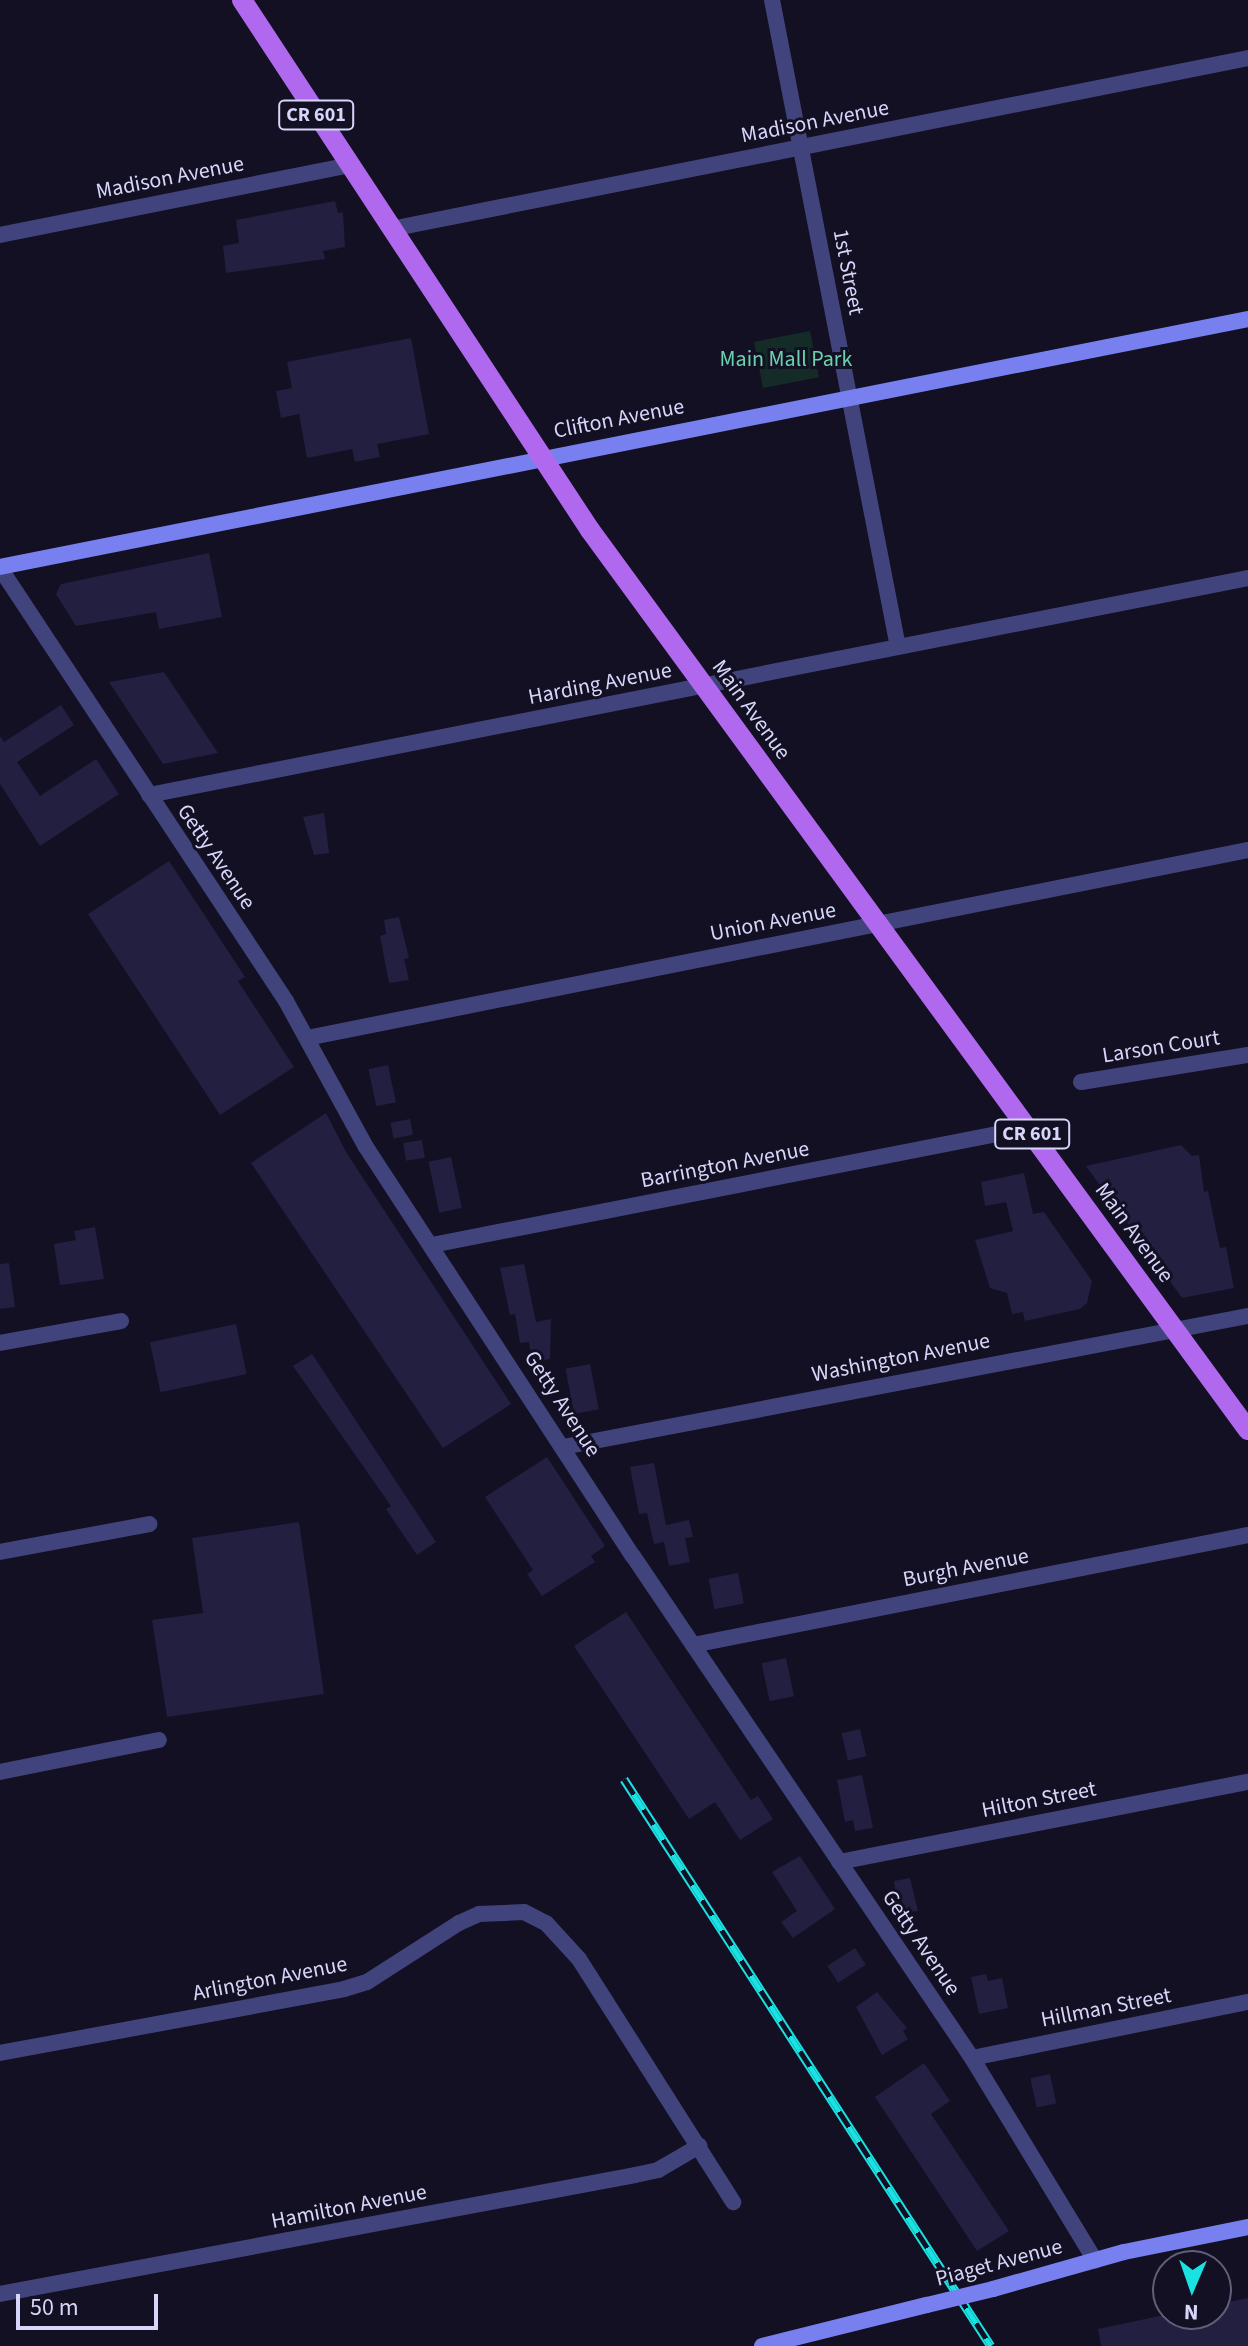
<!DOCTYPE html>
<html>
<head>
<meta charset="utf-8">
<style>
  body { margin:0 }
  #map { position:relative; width:1248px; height:2346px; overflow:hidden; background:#121022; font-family:"Source Sans 3",sans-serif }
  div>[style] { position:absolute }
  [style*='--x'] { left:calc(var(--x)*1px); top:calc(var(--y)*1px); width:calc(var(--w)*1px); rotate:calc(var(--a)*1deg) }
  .green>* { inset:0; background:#142b28; transform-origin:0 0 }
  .building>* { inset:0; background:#221f41; transform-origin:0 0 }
  .street>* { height:16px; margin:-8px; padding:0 8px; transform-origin:8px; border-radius:8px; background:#41447c }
  .secondary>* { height:16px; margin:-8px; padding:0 8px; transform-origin:8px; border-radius:8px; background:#7880f0 }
  .primary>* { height:20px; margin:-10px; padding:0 10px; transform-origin:10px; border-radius:10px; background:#b069ee }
  .rail>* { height:9px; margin-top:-4.5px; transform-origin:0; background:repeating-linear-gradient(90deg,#121022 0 18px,#1ae1e2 0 36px); box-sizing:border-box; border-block:2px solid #1ae1e2 }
  .secondary-bridge>* { height:16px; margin:-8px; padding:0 8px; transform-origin:8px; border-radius:8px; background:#7880f0 }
  span { translate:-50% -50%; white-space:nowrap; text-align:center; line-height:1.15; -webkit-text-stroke:6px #121022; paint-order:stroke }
  .shield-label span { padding:2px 6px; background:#121022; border:2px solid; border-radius:6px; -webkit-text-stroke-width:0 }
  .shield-label { font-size:20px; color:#d7d6fa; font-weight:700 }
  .street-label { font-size:22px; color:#d7d6fa }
  .park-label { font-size:22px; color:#6ad2ae }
  .north { position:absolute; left:1152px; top:2250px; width:80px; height:80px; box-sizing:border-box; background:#121022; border:2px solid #615f78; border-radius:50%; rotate:182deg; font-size:22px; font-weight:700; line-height:32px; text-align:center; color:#d7d6fa }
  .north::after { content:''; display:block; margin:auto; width:28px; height:36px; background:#1ae1e2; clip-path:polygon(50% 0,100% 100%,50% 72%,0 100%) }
  .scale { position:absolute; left:16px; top:2294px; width:142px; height:36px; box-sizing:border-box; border:4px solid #d7d6fa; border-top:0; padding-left:10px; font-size:24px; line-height:28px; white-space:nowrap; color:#d7d6fa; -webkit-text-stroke:6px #121022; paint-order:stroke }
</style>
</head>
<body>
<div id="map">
  <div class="green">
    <i style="left:810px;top:331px;width:47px;height:57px;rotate:79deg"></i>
  </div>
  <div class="building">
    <i style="clip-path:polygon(335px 201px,338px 213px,343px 212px,345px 247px,323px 251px,325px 259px,226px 273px,223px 246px,239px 243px,236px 220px)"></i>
    <i style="clip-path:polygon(411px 338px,429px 434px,377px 444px,380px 457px,355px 462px,352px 449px,307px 458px,299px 414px,281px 418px,276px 391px,292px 388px,287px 362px)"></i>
    <i style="clip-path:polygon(209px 553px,222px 617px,159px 629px,156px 612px,76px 626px,56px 594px,61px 584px)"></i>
    <i style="clip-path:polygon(164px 672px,218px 753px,163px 764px,109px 682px)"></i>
    <i style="clip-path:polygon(61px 705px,74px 725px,17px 762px,40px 796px,96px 759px,119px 794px,40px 846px,0 784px,0 736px,4px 742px)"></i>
    <i style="clip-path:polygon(324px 813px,329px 853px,314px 855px,303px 817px)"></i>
    <i style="clip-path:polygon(169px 861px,245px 977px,238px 981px,294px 1067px,220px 1115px,88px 914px)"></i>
    <i style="clip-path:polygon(399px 917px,409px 958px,404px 959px,409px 980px,389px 983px,380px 936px,386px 934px,384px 920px)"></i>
    <i style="left:388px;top:1065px;width:38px;height:20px;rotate:78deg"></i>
    <i style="clip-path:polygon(326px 1113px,346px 1152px,511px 1404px,443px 1448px,251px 1163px)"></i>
    <i style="left:410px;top:1119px;width:16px;height:20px;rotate:79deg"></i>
    <i style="left:422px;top:1140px;width:18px;height:19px;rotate:81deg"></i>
    <i style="clip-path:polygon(1181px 1145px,1192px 1156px,1199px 1155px,1204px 1192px,1208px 1191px,1220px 1248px,1226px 1247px,1234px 1288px,1182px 1298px,1086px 1166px)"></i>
    <i style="left:451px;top:1157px;width:52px;height:23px;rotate:78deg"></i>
    <i style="clip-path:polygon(1024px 1173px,1033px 1214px,1044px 1212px,1092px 1281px,1087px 1303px,1080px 1309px,1025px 1321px,1023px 1312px,1012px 1314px,1007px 1293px,990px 1288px,975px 1240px,1013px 1231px,1006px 1202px,985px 1206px,981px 1182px)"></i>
    <i style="clip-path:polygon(95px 1227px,104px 1279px,60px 1285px,54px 1244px,76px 1240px,74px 1231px)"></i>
    <i style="clip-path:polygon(9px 1263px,15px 1307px,0 1309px,0 1264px)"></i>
    <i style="clip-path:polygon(524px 1264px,536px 1322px,551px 1319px,550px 1359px,532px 1362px,529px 1342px,520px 1343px,515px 1314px,510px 1315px,500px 1268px)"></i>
    <i style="left:236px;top:1324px;width:51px;height:88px;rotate:78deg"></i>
    <i style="clip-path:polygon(312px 1354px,436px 1542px,417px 1555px,386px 1509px,391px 1506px,293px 1366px)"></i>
    <i style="left:590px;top:1364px;width:46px;height:25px;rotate:79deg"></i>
    <i style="clip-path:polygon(547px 1457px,605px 1546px,591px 1556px,595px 1562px,542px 1596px,527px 1574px,533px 1570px,485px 1497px)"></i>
    <i style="clip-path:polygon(654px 1463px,666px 1525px,689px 1520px,693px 1537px,685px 1538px,690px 1562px,669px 1566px,664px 1542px,654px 1544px,647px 1513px,639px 1514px,630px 1467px)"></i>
    <i style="clip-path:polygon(299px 1522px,324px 1694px,167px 1717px,152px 1620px,203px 1613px,192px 1538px)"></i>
    <i style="left:738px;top:1573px;width:31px;height:30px;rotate:79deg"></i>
    <i style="clip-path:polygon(626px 1612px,751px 1800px,758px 1796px,773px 1819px,740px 1840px,715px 1802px,689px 1819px,574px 1646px)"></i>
    <i style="left:786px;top:1658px;width:39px;height:25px;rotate:78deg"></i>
    <i style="left:860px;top:1729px;width:28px;height:19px;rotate:77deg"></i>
    <i style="clip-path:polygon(862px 1775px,873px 1828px,855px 1831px,853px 1820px,845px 1822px,837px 1780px)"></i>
    <i style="clip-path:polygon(800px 1856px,835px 1909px,793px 1938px,781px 1922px,797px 1911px,772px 1872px)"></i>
    <i style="clip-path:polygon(910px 1878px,918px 1911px,898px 1914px,894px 1881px)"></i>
    <i style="left:855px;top:1948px;width:20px;height:33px;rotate:57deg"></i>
    <i style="clip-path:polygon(986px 1974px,988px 1981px,1002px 1978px,1008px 2008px,979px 2014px,971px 1977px)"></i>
    <i style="clip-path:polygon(877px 1992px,907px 2028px,903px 2031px,908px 2039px,882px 2055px,856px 2007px)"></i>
    <i style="clip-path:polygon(924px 2063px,950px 2101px,931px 2114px,1009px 2231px,977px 2251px,875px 2097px)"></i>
    <i style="left:1050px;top:2074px;width:30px;height:20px;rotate:78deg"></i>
    <i style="clip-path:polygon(1224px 2275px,1229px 2302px,1248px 2298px,1248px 2346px,1101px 2346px,1098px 2329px,1169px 2314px,1216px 2314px,1216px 2276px)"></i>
  </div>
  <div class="street">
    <i style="--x:772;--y:0;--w:659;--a:78.98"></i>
    <i style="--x:391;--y:229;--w:874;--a:-11.28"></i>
    <i style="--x:0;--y:235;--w:356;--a:-11.3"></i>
    <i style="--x:0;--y:568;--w:519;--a:56.55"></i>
    <i style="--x:286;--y:1001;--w:166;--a:61.3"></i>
    <i style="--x:366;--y:1147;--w:488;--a:56.9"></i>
    <i style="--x:633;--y:1556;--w:606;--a:55.97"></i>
    <i style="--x:972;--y:2058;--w:237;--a:58.7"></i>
    <i style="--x:149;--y:795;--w:1120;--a:-11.17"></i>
    <i style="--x:307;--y:1038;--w:960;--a:-11.3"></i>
    <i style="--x:1081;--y:1082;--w:169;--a:-9.2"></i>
    <i style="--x:432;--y:1245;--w:607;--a:-11.11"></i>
    <i style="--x:0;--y:1343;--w:123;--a:-10.3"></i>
    <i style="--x:563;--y:1447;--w:697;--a:-10.83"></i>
    <i style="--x:0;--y:1552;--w:152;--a:-10.6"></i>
    <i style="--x:693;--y:1645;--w:566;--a:-11.21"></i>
    <i style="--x:0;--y:1772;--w:162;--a:-11.4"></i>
    <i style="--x:839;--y:1862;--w:417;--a:-11.1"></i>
    <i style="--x:0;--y:2053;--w:350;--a:-10.5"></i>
    <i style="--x:344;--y:1989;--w:24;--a:-17"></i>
    <i style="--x:367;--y:1982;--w:109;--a:-32.7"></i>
    <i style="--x:459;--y:1923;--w:22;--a:-24"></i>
    <i style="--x:479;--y:1914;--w:45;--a:-2.5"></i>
    <i style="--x:524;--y:1912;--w:25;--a:27"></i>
    <i style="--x:546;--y:1923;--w:49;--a:47.5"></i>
    <i style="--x:579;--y:1959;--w:288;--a:57.6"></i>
    <i style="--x:972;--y:2058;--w:282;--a:-11.5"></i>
    <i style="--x:0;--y:2294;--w:646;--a:-10.61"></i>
    <i style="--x:635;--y:2175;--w:24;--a:-12"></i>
    <i style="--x:658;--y:2170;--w:48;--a:-30.3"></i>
  </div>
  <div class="secondary">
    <i style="--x:0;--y:567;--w:1272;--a:-11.24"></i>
    <i style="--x:993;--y:2289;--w:136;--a:-15.8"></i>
    <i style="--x:1124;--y:2252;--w:126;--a:-11.4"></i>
    <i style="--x:762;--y:2346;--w:170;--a:-14"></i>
  </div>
  <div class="primary">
    <i style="--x:242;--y:0;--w:634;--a:56.71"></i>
    <i style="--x:590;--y:530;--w:1115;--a:53.83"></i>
  </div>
  <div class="rail">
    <i style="--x:624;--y:1779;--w:675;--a:57.09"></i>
  </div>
  <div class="secondary-bridge">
    <i style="--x:927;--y:2305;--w:68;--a:-13.6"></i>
  </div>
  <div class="shield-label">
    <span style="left:316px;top:115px">CR 601</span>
    <span style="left:1032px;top:1134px">CR 601</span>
  </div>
  <div class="street-label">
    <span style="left:815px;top:122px;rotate:-11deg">Madison Avenue</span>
    <span style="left:170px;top:178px;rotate:-11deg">Madison Avenue</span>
    <span style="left:848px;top:272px;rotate:79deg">1st Street</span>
    <span style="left:619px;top:419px;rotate:-11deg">Clifton Avenue</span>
    <span style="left:600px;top:684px;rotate:-11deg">Harding Avenue</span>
    <span style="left:751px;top:710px;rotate:54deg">Main Avenue</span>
    <span style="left:216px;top:857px;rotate:56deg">Getty Avenue</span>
    <span style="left:773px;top:922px;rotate:-11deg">Union Avenue</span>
    <span style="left:1161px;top:1047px;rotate:-9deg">Larson Court</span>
    <span style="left:725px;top:1165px;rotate:-11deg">Barrington Avenue</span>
    <span style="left:1134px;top:1233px;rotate:54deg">Main Avenue</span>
    <span style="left:901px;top:1358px;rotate:-11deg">Washington Avenue</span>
    <span style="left:562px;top:1404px;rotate:57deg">Getty Avenue</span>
    <span style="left:966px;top:1568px;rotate:-11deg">Burgh Avenue</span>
    <span style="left:1039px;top:1800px;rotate:-11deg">Hilton Street</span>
    <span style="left:921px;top:1943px;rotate:56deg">Getty Avenue</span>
    <span style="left:270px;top:1979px;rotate:-11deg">Arlington Avenue</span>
    <span style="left:1106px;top:2008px;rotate:-11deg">Hillman Street</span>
    <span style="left:349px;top:2207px;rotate:-11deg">Hamilton Avenue</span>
    <span style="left:999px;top:2263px;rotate:-15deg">Piaget Avenue</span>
  </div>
  <div class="park-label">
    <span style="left:786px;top:360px">Main Mall Park</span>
  </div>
  <div class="north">N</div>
  <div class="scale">50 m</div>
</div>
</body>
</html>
